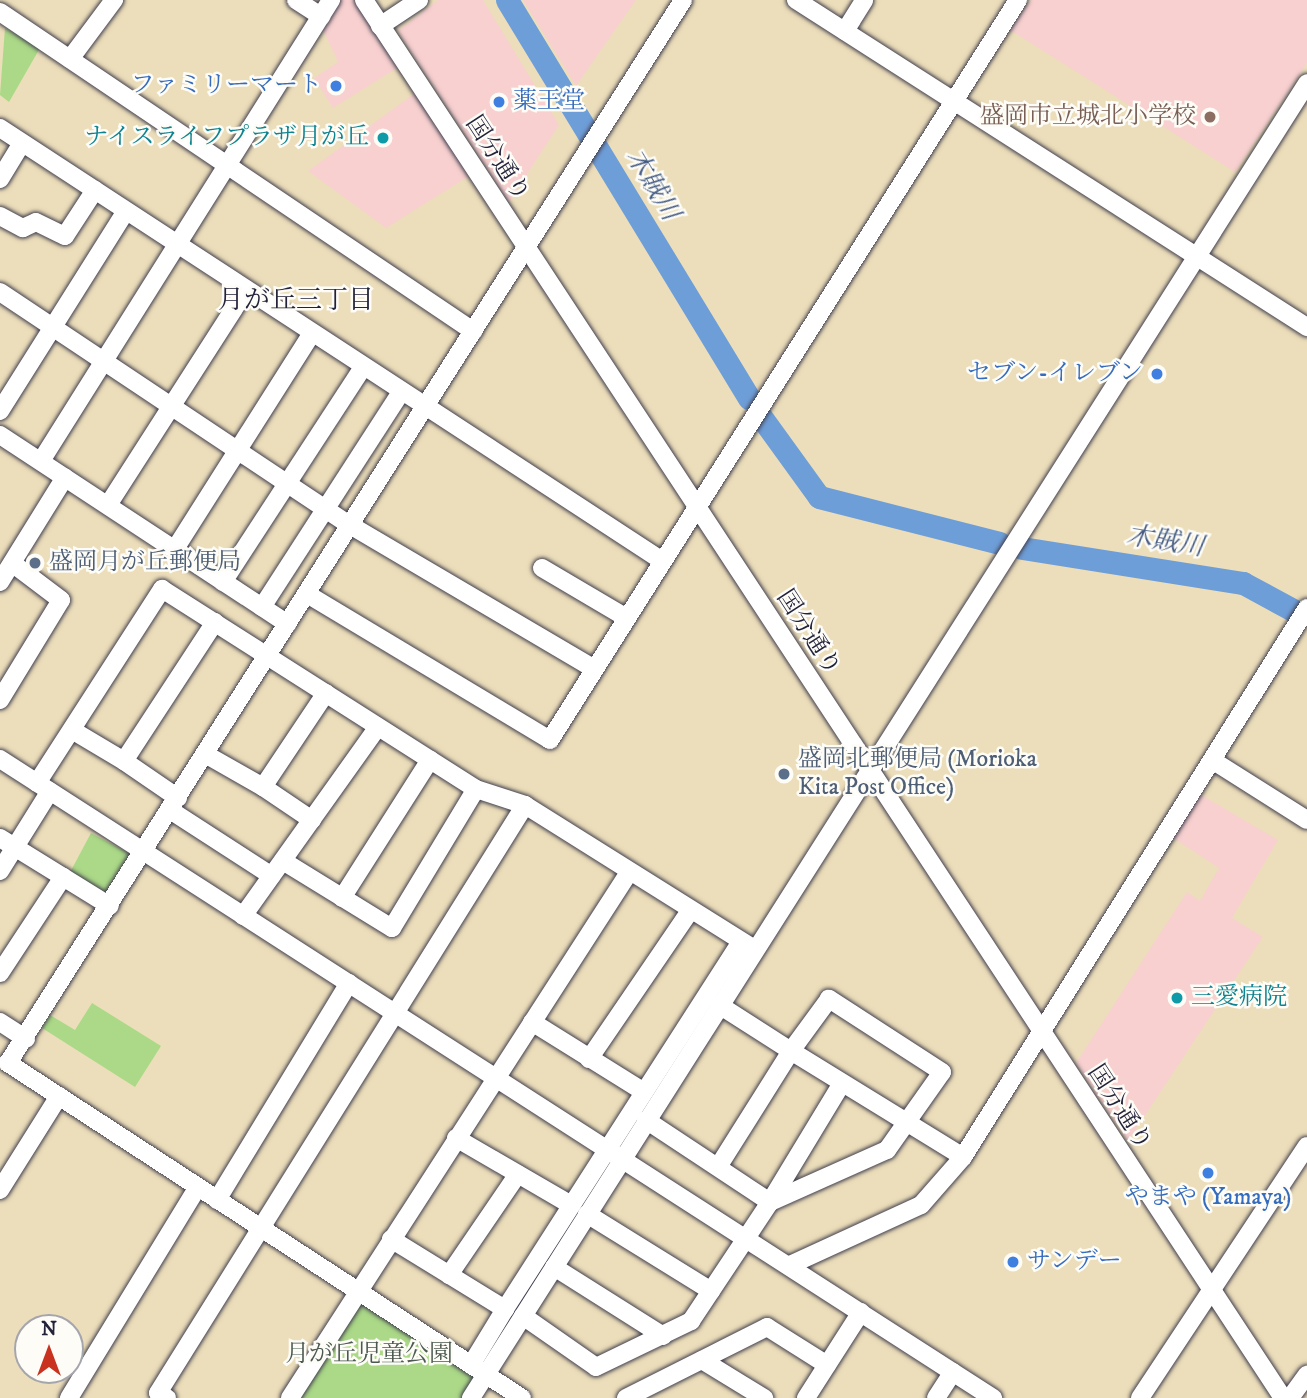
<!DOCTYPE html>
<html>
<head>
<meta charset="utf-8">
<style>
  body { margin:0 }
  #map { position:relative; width:1307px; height:1398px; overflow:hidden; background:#ecdeba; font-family:"IM FELL DW Pica","Noto Serif JP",serif }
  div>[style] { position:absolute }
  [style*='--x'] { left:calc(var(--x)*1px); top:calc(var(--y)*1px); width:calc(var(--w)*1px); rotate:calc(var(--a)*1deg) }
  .built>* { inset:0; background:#f7d0cf }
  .green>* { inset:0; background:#abd987; transform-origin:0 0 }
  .river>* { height:23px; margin:-11.5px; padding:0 11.5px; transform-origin:11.5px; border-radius:11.5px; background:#6e9ed8 }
  .roads { filter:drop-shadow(0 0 2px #403e4e) drop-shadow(0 0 2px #403e4e) }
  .minor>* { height:18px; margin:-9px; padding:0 9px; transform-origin:9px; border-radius:9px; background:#fff }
  .dots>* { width:19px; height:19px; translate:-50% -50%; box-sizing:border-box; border:4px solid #fdfcf7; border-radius:50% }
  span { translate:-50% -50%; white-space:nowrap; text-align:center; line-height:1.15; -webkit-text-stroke:5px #fdfcf7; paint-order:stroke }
  .shop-label { font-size:24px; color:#366cbe }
  .right { translate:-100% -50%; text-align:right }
  .left { translate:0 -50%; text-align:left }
  .education-label { font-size:24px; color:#785e54 }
  .culture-label { font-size:24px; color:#0d838f }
  .street-label { font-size:24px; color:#22223b }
  .service-label { font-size:24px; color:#4e5e75 }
  .park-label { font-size:24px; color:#4b5952 }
  .water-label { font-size:26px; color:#445a82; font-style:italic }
  .neighbourhood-label { font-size:26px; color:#22223b }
  .north { position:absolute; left:14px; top:1314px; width:70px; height:70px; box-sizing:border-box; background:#fdfcf7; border:2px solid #a5a5ac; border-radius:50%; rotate:0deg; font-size:19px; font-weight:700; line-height:28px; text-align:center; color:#22223b }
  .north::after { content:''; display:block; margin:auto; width:24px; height:32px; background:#c8321e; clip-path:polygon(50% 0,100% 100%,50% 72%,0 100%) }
</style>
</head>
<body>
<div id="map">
  <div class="built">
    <i style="clip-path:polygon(340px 0,354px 0,397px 68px,333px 108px,314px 78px,338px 62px,322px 27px)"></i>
    <i style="clip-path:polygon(438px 0,483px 0,559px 125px,509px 202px,398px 31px)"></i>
    <i style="clip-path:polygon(523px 0,636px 0,576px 86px)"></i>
    <i style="clip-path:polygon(1031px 0,1307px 0,1307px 63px,1235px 172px,1010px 30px)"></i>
    <i style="clip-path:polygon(415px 93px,469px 176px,386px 228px,308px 171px)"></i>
    <i style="clip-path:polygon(1198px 793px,1278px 840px,1232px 918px,1263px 937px,1128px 1141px,1076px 1063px,1187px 892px,1200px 901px,1219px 868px,1170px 836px)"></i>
  </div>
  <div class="green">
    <i style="clip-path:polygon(5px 28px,40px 48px,9px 102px,0 95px)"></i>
    <i style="left:91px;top:833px;width:50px;height:49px;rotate:28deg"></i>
    <i style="clip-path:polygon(92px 1003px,161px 1046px,135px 1087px,42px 1028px,50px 1015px,75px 1030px)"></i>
    <i style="clip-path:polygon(355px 1296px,480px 1376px,465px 1398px,295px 1398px)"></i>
  </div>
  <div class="river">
    <i style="--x:507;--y:0;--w:466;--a:58.7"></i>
    <i style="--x:759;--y:414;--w:102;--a:54.1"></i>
    <i style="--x:819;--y:497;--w:186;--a:14.3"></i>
    <i style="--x:1022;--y:548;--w:224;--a:9"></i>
    <i style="--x:1243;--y:583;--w:57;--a:28.4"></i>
  </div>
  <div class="roads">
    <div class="minor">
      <i style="--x:296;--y:0;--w:30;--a:33"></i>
      <i style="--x:364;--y:0;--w:1673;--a:56.68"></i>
      <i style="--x:796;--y:0;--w:607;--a:32.62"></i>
      <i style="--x:0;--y:12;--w:571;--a:34"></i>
      <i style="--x:380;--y:26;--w:47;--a:-33.7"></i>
      <i style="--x:845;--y:31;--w:36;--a:-58"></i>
      <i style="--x:70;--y:59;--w:74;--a:-53.3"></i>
      <i style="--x:0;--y:128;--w:790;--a:33.17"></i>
      <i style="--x:0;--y:179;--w:42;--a:-58.6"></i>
      <i style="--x:0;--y:216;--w:26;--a:28"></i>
      <i style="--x:23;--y:228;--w:14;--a:-25"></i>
      <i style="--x:36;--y:222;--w:32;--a:26"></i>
      <i style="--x:65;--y:236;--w:55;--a:-56.9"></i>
      <i style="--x:0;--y:292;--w:420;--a:33.7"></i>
      <i style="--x:350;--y:525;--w:282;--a:30.5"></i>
      <i style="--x:0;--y:411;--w:236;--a:-57.8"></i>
      <i style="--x:0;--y:435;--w:344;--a:33.3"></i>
      <i style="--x:41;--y:461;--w:545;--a:-57.83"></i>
      <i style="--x:108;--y:505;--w:255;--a:-57.3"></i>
      <i style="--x:175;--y:549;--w:256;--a:-57.6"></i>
      <i style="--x:542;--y:568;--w:96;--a:30.6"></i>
      <i style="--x:0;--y:582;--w:123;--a:-58.2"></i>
      <i style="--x:223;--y:582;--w:257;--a:-56.9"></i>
      <i style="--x:307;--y:594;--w:283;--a:31"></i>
      <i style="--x:550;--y:740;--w:876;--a:-57.69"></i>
      <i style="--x:262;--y:607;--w:256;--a:-57.1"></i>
      <i style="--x:0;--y:700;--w:117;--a:-58.6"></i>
      <i style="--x:61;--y:600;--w:61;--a:-142.9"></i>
      <i style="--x:72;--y:730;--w:61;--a:30.8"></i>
      <i style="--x:205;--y:754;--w:67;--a:29.6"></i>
      <i style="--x:0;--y:759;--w:1181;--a:32.76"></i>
      <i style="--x:1212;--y:760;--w:112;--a:32.3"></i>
      <i style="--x:37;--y:783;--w:231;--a:-57.2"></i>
      <i style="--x:162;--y:589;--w:372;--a:32.5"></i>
      <i style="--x:476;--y:789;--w:52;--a:18.1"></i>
      <i style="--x:525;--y:805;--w:271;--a:32.1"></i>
      <i style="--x:178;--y:798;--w:65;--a:-145.6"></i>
      <i style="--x:124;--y:761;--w:166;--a:-56.8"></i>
      <i style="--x:170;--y:810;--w:121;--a:32.9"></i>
      <i style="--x:312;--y:820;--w:59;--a:-146"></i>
      <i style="--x:263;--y:787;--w:113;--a:-56.2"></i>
      <i style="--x:0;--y:838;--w:129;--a:31.7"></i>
      <i style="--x:283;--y:861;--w:128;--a:31.6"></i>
      <i style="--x:392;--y:928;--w:162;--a:-58.9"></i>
      <i style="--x:0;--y:871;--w:94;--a:-58"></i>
      <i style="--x:342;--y:898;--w:164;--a:-57.5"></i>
      <i style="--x:243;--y:916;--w:232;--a:-54.5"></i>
      <i style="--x:0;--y:973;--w:115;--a:-56.7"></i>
      <i style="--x:0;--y:1022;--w:31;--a:33"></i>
      <i style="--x:532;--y:1022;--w:132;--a:32"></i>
      <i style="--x:589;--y:1059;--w:179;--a:-55.7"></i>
      <i style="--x:646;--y:1120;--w:149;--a:33.5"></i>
      <i style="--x:770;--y:1202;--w:139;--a:-58.8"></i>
      <i style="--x:456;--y:1138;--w:133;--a:30.2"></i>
      <i style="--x:718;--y:1167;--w:137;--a:-57.8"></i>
      <i style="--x:791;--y:1051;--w:202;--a:31.6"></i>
      <i style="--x:0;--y:1190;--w:111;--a:-57.9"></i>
      <i style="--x:217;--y:1200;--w:254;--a:-58.7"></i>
      <i style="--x:587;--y:1214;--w:146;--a:31.8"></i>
      <i style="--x:391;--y:1239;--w:134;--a:31.6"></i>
      <i style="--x:505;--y:1309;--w:437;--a:-57.3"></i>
      <i style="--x:790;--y:1265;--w:144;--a:-24.6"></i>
      <i style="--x:921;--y:1205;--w:64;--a:-48.8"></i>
      <i style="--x:963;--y:1157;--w:648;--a:-57.93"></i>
      <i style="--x:554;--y:1267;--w:129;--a:32.3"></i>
      <i style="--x:449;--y:1275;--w:122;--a:-55.7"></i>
      <i style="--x:523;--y:1316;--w:89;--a:34.9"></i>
      <i style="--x:596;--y:1367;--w:106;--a:-25.8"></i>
      <i style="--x:691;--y:1321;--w:143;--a:-56.4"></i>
      <i style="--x:770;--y:1202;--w:128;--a:-24"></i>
      <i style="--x:887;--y:1150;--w:95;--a:-54.8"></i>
      <i style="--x:942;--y:1072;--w:135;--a:-147.1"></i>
      <i style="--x:829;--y:999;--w:64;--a:126.2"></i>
      <i style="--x:791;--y:1051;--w:85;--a:-147.4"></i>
      <i style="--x:702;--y:1360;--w:73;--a:31.5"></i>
      <i style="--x:471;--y:1365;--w:66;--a:-58.7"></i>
      <i style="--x:69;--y:1398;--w:247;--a:-58.6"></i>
      <i style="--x:167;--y:1398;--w:10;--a:-151"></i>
      <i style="--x:158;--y:1393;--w:693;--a:-58.03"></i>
      <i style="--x:290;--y:1398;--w:624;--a:-57.18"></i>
      <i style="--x:471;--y:1398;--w:1558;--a:-57.55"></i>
      <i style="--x:522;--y:1398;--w:614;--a:-146.91"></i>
      <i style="--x:8;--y:1063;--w:1259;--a:-57.58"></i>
      <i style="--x:626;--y:1398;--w:158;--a:-26.7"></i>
      <i style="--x:767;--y:1327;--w:71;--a:32.3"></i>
      <i style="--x:806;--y:1398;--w:102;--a:-57.4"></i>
      <i style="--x:936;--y:1398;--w:31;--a:-57"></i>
      <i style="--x:1140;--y:1398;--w:302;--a:-56.5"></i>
      <i style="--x:1290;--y:1398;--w:29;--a:-54"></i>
    </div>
  </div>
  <div class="dots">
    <i style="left:336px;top:86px;background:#3f7fe0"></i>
    <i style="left:499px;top:102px;background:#3f7fe0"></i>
    <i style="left:1210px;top:117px;background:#8d6e63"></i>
    <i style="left:383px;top:138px;background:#0f9aa8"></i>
    <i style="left:1157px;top:374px;background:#3f7fe0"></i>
    <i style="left:35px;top:563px;background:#5c6f8a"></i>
    <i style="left:784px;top:774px;background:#5c6f8a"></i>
    <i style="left:1177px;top:998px;background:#0f9aa8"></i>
    <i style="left:1208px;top:1173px;background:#3f7fe0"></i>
    <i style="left:1013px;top:1262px;background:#3f7fe0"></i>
  </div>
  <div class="shop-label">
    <span class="right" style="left:322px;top:86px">ファミリーマート</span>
    <span class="left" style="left:513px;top:102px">薬王堂</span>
    <span class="right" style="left:1143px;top:374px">セブン-イレブン</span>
    <span style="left:1208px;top:1198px">やまや (Yamaya)</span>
    <span class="left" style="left:1027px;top:1262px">サンデー</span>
  </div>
  <div class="education-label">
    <span class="right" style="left:1196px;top:117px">盛岡市立城北小学校</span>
  </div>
  <div class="culture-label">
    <span class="right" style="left:369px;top:138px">ナイスライフプラザ月が丘</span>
    <span class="left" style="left:1191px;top:998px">三愛病院</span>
  </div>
  <div class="street-label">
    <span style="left:497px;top:159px;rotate:57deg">国分通り</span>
    <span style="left:808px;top:633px;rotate:57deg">国分通り</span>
    <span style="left:1119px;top:1108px;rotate:57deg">国分通り</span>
  </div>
  <div class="service-label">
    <span class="left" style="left:49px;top:563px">盛岡月が丘郵便局</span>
    <span class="left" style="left:798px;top:774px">盛岡北郵便局 (Morioka<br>Kita Post Office)</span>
  </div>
  <div class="park-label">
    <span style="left:369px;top:1355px">月が丘児童公園</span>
  </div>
  <div class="water-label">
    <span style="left:652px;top:185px;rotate:59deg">木賊川</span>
    <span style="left:1165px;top:542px;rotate:9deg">木賊川</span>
  </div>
  <div class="neighbourhood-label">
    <span style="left:296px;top:301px">月が丘三丁目</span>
  </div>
  <div class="north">N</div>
</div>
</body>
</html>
